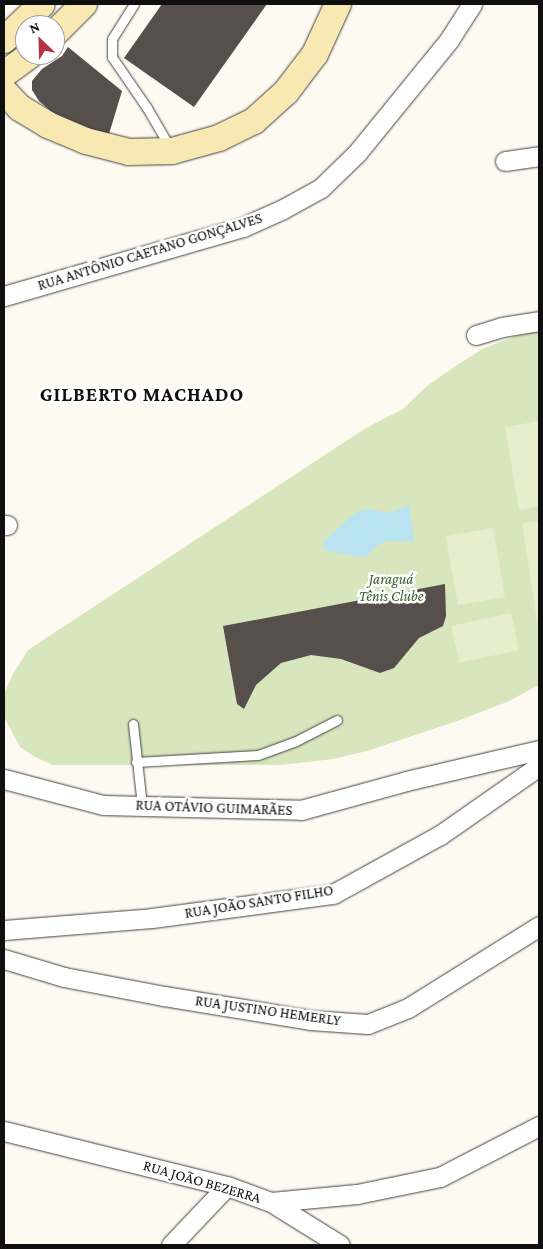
<!DOCTYPE html>
<html>
<head>
<meta charset="utf-8">
<style>
  body { margin:0 }
  #map { position:relative; width:543px; height:1249px; overflow:hidden; background:#fefaf1; font-family:"Crimson Pro",serif }
  div>[style] { position:absolute }
  [style*='--x'] { left:calc(var(--x)*1px); top:calc(var(--y)*1px); width:calc(var(--w)*1px); rotate:calc(var(--a)*1deg) }
  .green>* { inset:0; background:#d7e6bd }
  .pitch>* { inset:0; background:#e6eece; transform-origin:0 0 }
  .water>* { inset:0; background:#bae3f1 }
  .building>* { inset:0; background:#564f4c }
  .roads { filter:drop-shadow(0 0 1px #424242) drop-shadow(0 0 1px #424242) }
  .lane>* { height:9px; margin:-4.5px; padding:0 4.5px; transform-origin:4.5px; border-radius:4.5px; background:#fff }
  .street>* { height:19px; margin:-9.5px; padding:0 9.5px; transform-origin:9.5px; border-radius:9.5px; background:#fff }
  .secondary>* { height:26px; margin:-13px; padding:0 13px; transform-origin:13px; border-radius:13px; background:#f8e9b2 }
  span { translate:-50% -50%; white-space:nowrap; text-align:center; line-height:1.15; -webkit-text-stroke:5px #fff; paint-order:stroke }
  .street-label { font-size:15px; color:#0f0f0f }
  .park-label { font-size:15px; color:#376124; font-style:italic }
  .district-label { font-size:20px; color:#0f0f0f; font-weight:700; letter-spacing:1px }
  .frame { position:absolute; inset:0; border:5px solid #0f0f0f; pointer-events:none }
  .north { position:absolute; left:15px; top:15px; width:50px; height:50px; box-sizing:border-box; background:#fff; border:1px solid #9f9f9f; border-radius:50%; rotate:336deg; font-size:14px; font-weight:700; line-height:20px; text-align:center; color:#0f0f0f }
  .north::after { content:''; display:block; margin:auto; width:18px; height:22px; background:#b43146; clip-path:polygon(50% 0,100% 100%,50% 72%,0 100%) }
</style>
</head>
<body>
<div id="map">
  <div class="green">
    <i style="clip-path:polygon(539px 331px,539px 685px,507px 702px,460px 720px,367px 751px,333px 759px,281px 765px,53px 765px,35px 757px,20px 747px,4px 717px,4px 694px,13px 674px,28px 650px,366px 428px,403px 409px,427px 386px,457px 365px,484px 348px,519px 335px)"></i>
  </div>
  <div class="pitch">
    <i style="clip-path:polygon(539px 421px,539px 506px,519px 510px,505px 427px)"></i>
    <i style="clip-path:polygon(539px 521px,539px 628px,538px 628px,522px 523px)"></i>
    <i style="left:493px;top:528px;width:70px;height:48px;rotate:80deg"></i>
    <i style="left:511px;top:613px;width:38px;height:61px;rotate:78deg"></i>
  </div>
  <div class="water">
    <i style="clip-path:polygon(409px 505px,414px 541px,386px 541px,378px 545px,367px 556px,359px 557px,324px 550px,323px 542px,355px 513px,367px 509px,390px 513px)"></i>
  </div>
  <div class="building">
    <i style="clip-path:polygon(162px 4px,267px 4px,194px 107px,124px 58px)"></i>
    <i style="clip-path:polygon(68px 47px,122px 91px,109px 134px,87px 129px,53px 113px,39px 101px,32px 90px,32px 81px,42px 69px,62px 56px)"></i>
    <i style="clip-path:polygon(445px 584px,446px 616px,443px 626px,419px 638px,394px 668px,380px 673px,341px 659px,311px 655px,281px 663px,256px 685px,244px 709px,237px 704px,223px 626px)"></i>
  </div>
  <div class="roads">
    <div class="lane">
      <i style="--x:134;--y:4;--w:41;--a:122.2"></i>
      <i style="--x:112;--y:39;--w:18;--a:90"></i>
      <i style="--x:112;--y:57;--w:62;--a:55.5"></i>
      <i style="--x:147;--y:108;--w:48;--a:59.7"></i>
      <i style="--x:133;--y:724;--w:82;--a:83.7"></i>
      <i style="--x:136;--y:762;--w:122;--a:-3.3"></i>
      <i style="--x:258;--y:755;--w:40;--a:-20.2"></i>
      <i style="--x:296;--y:741;--w:46;--a:-27.1"></i>
    </div>
    <div class="street">
      <i style="--x:505;--y:161;--w:34;--a:-8"></i>
      <i style="--x:4;--y:296;--w:249;--a:-16.1"></i>
      <i style="--x:243;--y:227;--w:44;--a:-24.2"></i>
      <i style="--x:283;--y:209;--w:43;--a:-28.9"></i>
      <i style="--x:321;--y:188;--w:50;--a:-44.2"></i>
      <i style="--x:357;--y:153;--w:146;--a:-50.8"></i>
      <i style="--x:449;--y:40;--w:43;--a:-57.4"></i>
      <i style="--x:476;--y:335;--w:27;--a:-17"></i>
      <i style="--x:502;--y:327;--w:37;--a:-9"></i>
      <i style="--x:4;--y:525;--w:3;--a:0"></i>
      <i style="--x:4;--y:779;--w:102;--a:14.7"></i>
      <i style="--x:103;--y:805;--w:198;--a:1.4"></i>
      <i style="--x:301;--y:810;--w:109;--a:-15.4"></i>
      <i style="--x:406;--y:781;--w:137;--a:-13.1"></i>
      <i style="--x:4;--y:930;--w:148;--a:-4.6"></i>
      <i style="--x:152;--y:918;--w:183;--a:-7.6"></i>
      <i style="--x:333;--y:894;--w:122;--a:-28.9"></i>
      <i style="--x:440;--y:835;--w:121;--a:-34.9"></i>
      <i style="--x:4;--y:959;--w:63;--a:16.7"></i>
      <i style="--x:64;--y:977;--w:102;--a:10.8"></i>
      <i style="--x:164;--y:996;--w:148;--a:9.3"></i>
      <i style="--x:310;--y:1020;--w:58;--a:3.9"></i>
      <i style="--x:368;--y:1024;--w:43;--a:-21.8"></i>
      <i style="--x:408;--y:1008;--w:155;--a:-32"></i>
      <i style="--x:4;--y:1131;--w:230;--a:13.9"></i>
      <i style="--x:227;--y:1186;--w:47;--a:20"></i>
      <i style="--x:271;--y:1202;--w:86;--a:-5.3"></i>
      <i style="--x:357;--y:1194;--w:85;--a:-11.6"></i>
      <i style="--x:440;--y:1177;--w:111;--a:-27.3"></i>
      <i style="--x:271;--y:1202;--w:81;--a:31.9"></i>
      <i style="--x:171;--y:1245;--w:81;--a:-46.5"></i>
    </div>
    <div class="secondary">
      <i style="--x:55;--y:33;--w:41;--a:-45"></i>
      <i style="--x:4;--y:40;--w:52;--a:-43.5"></i>
      <i style="--x:4;--y:74;--w:32;--a:-36"></i>
      <i style="--x:4;--y:91;--w:23;--a:47"></i>
      <i style="--x:20;--y:108;--w:33;--a:31"></i>
      <i style="--x:48;--y:125;--w:41;--a:22.8"></i>
      <i style="--x:86;--y:141;--w:44;--a:14.3"></i>
      <i style="--x:129;--y:152;--w:43;--a:-1.3"></i>
      <i style="--x:172;--y:151;--w:49;--a:-15.5"></i>
      <i style="--x:219;--y:138;--w:39;--a:-26"></i>
      <i style="--x:254;--y:121;--w:43;--a:-42.2"></i>
      <i style="--x:286;--y:92;--w:48;--a:-52.7"></i>
      <i style="--x:315;--y:54;--w:55;--a:-65.3"></i>
    </div>
  </div>
  <div class="street-label">
    <span style="left:150px;top:252px;rotate:-17deg">RUA ANTÔNIO CAETANO GONÇALVES</span>
    <span style="left:214px;top:808px;rotate:2deg">RUA OTÁVIO GUIMARÃES</span>
    <span style="left:259px;top:902px;rotate:-9deg">RUA JOÃO SANTO FILHO</span>
    <span style="left:268px;top:1011px;rotate:8deg">RUA JUSTINO HEMERLY</span>
    <span style="left:202px;top:1182px;rotate:16deg">RUA JOÃO BEZERRA</span>
  </div>
  <div class="park-label">
    <span style="left:391px;top:588px">Jaraguá<br>Tênis Clube</span>
  </div>
  <div class="district-label">
    <span style="left:142px;top:394px">GILBERTO MACHADO</span>
  </div>
  <div class="frame"></div>
  <div class="north">N</div>
</div>
</body>
</html>
